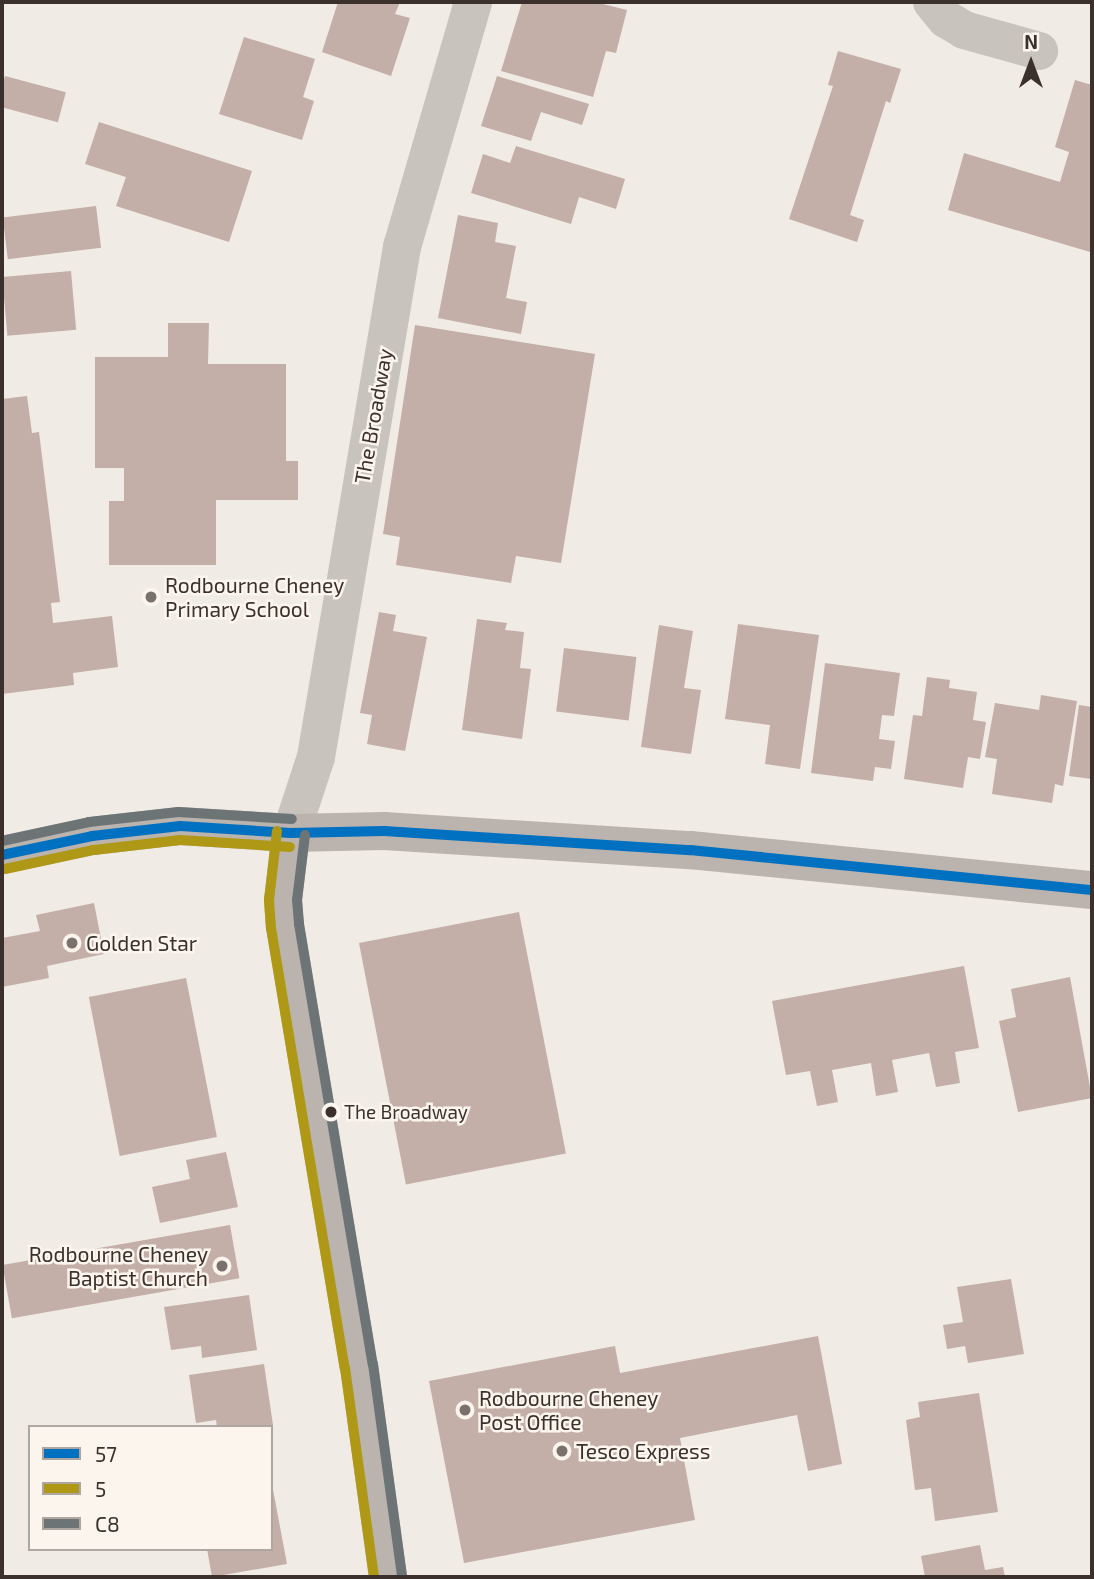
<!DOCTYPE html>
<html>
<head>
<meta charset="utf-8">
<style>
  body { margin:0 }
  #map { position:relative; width:1094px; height:1579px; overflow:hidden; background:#f0ebe5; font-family:"Exo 2",sans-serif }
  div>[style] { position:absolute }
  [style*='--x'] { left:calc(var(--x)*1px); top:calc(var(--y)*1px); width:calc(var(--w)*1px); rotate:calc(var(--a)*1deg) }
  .building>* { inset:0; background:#c3afa7; transform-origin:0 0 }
  .street>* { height:38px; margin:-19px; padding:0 19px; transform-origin:19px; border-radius:19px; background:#c9c3be }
  .secondary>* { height:38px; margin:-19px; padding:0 19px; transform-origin:19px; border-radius:19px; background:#bab3ae }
  .bus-1>* { height:10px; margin:-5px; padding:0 5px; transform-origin:5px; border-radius:5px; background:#0070c0 }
  .bus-2>* { height:10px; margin:-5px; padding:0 5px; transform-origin:5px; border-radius:5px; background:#ae9815 }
  .bus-3>* { height:10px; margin:-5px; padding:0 5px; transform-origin:5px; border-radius:5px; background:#6c7476 }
  .dots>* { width:19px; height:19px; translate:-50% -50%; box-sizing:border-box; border:4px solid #fbf5ee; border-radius:50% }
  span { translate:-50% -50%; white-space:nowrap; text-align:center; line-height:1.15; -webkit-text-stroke:5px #fbf5ee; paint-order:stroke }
  .bus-label { font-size:19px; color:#3b302b }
  .left { translate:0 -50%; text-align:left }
  .street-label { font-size:21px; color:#3b302b }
  .poi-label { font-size:21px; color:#3b302b }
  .right { translate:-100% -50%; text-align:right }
  .frame { position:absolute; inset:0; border:4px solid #3b302b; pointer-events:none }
  .legend { position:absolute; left:28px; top:1425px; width:245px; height:126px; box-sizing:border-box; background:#fbf5ee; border:2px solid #aea6a0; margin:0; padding:9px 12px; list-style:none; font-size:21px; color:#3b302b }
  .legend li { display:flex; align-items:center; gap:14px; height:35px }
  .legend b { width:35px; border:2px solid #aea6a0 }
  .north { position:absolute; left:996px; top:28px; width:70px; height:70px; -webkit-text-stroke:5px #fbf5ee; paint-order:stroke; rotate:0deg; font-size:19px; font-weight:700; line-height:28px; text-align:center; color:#3b302b }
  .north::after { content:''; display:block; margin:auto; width:24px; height:32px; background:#3b302b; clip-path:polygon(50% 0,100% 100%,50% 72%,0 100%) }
</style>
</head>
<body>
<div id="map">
  <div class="building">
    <i style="clip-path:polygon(338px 2px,400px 2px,395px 14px,410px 18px,391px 76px,322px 52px)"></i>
    <i style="clip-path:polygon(522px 2px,595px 2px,627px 10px,616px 53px,606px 51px,593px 97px,501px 71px)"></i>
    <i style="clip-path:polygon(244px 37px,315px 59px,303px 97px,314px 101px,302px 140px,219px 114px)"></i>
    <i style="clip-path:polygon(838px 51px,901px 69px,890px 103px,886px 101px,850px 215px,864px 220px,857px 242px,789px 219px,833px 86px,828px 85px)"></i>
    <i style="left:5px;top:76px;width:63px;height:31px;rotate:15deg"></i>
    <i style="clip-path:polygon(497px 76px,589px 104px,582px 125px,541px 112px,531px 141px,481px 126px)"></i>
    <i style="clip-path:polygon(1075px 80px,1092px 85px,1090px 252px,948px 210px,964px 153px,1060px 182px,1069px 152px,1055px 147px)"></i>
    <i style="clip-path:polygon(99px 122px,252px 171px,229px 242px,116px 206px,126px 177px,85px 164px)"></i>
    <i style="clip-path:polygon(516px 146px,625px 179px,616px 209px,579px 197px,571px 224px,471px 193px,483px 154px,510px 163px)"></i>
    <i style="left:96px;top:206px;width:42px;height:94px;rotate:83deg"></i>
    <i style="clip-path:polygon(458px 215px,498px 223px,495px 242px,516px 246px,506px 298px,527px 302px,521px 334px,438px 318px)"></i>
    <i style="left:71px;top:271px;width:59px;height:69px;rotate:85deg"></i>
    <i style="clip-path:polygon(168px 323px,209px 323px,208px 364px,286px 364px,286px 461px,298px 461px,298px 500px,216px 500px,216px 565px,109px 565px,109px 501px,124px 501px,124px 468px,95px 468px,95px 357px,168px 357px)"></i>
    <i style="clip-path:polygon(415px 325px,595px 354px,561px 563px,516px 556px,511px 583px,396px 565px,400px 537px,383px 534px)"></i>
    <i style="clip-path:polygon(27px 396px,32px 433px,39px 432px,60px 602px,51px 603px,53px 623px,112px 616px,118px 667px,73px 673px,74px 685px,2px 694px,2px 399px)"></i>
    <i style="clip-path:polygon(379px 612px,396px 615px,393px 631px,427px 637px,405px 751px,367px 744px,372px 715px,360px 713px)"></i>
    <i style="clip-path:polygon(477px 619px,507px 623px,505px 630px,524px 632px,520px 668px,531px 669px,522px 739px,462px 730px)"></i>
    <i style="clip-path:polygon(738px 624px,819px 635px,800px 769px,765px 764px,770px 725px,725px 719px)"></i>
    <i style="clip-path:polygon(659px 625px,693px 631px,684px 688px,701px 690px,691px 754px,641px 747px)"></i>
    <i style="left:564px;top:648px;width:73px;height:64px;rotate:7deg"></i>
    <i style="clip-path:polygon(825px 663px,900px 673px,894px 716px,882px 715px,879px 739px,895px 741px,891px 769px,875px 767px,873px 781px,811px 773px)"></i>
    <i style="clip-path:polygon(927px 677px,950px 680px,949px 688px,977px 692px,973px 720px,986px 722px,980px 759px,968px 757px,963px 788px,904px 779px,913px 715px,922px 716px)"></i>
    <i style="clip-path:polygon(1041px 695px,1077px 701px,1063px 786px,1055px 784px,1052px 803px,992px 794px,997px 759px,985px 757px,995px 703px,1039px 710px)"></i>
    <i style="clip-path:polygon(1079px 705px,1092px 707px,1092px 779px,1069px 776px)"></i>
    <i style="clip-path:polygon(94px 903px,104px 954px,47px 966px,49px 978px,2px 987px,2px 938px,40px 931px,36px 915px)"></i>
    <i style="left:519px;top:912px;width:246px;height:163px;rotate:79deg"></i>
    <i style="clip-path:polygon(964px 966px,979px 1048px,955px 1052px,960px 1083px,936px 1087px,929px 1053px,892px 1060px,898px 1092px,876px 1096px,871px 1063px,832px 1070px,838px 1102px,817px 1106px,810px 1071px,786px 1075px,772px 1001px)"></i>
    <i style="clip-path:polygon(1070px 977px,1092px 1098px,1018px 1112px,999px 1021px,1016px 1017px,1011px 989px)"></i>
    <i style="left:186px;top:978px;width:162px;height:99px;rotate:79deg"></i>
    <i style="clip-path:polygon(226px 1152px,238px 1207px,160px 1223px,152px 1187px,190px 1179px,186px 1160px)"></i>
    <i style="left:230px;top:1225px;width:54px;height:231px;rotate:80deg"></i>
    <i style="clip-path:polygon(1011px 1279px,1024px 1354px,968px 1363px,965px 1346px,947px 1349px,943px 1325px,963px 1322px,957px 1287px)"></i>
    <i style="clip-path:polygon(249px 1295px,257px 1350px,202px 1358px,201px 1346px,171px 1350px,164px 1307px)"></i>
    <i style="clip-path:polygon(818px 1336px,842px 1464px,808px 1471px,797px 1415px,680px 1438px,695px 1520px,464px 1563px,429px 1381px,615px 1346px,620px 1373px)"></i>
    <i style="clip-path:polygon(264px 1364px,273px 1425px,217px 1427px,216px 1420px,196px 1423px,189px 1375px)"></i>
    <i style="clip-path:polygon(979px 1393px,998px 1512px,935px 1521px,931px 1488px,915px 1490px,906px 1420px,920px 1417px,918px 1402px)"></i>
    <i style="clip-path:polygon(271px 1479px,287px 1564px,212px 1577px,207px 1549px,271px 1549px)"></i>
    <i style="clip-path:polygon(980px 1545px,985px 1570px,1003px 1567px,1005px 1577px,925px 1577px,921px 1556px)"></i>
  </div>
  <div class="street">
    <i style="--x:932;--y:2;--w:22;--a:51"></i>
    <i style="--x:946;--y:19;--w:21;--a:31"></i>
    <i style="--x:964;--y:30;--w:78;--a:15.6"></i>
    <i style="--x:291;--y:833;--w:80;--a:-71.8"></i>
    <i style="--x:316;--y:757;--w:517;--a:-80.43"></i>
    <i style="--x:402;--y:247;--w:255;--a:-73.8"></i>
  </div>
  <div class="secondary">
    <i style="--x:291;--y:833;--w:67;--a:96.8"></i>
    <i style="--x:283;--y:900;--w:26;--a:86"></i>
    <i style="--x:285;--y:926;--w:446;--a:80.5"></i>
    <i style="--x:359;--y:1366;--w:213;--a:82.2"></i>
    <i style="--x:2;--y:855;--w:92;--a:-11.9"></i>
    <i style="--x:92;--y:836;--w:89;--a:-6.5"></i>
    <i style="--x:180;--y:826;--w:111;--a:3.6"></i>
    <i style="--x:291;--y:833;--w:93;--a:-1.2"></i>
    <i style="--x:384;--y:831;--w:307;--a:3.6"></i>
    <i style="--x:690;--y:850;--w:404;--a:5.7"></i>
  </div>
  <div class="bus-1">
    <i style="--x:2;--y:855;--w:92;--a:-11.9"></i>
    <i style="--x:92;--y:836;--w:89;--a:-6.5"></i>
    <i style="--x:180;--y:826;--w:111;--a:3.6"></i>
    <i style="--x:291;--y:833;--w:93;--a:-1.2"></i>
    <i style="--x:384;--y:831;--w:307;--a:3.6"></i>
    <i style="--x:690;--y:850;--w:404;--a:5.7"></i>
  </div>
  <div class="bus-2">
    <i style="--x:277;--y:831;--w:69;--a:96.6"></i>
    <i style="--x:269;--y:900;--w:28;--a:86"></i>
    <i style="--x:271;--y:928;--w:446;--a:80.5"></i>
    <i style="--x:345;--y:1368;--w:211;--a:82.1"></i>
    <i style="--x:5;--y:869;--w:91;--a:-12.1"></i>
    <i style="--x:94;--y:850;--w:87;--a:-6.6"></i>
    <i style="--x:180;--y:840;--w:110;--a:3.6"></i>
  </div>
  <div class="bus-3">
    <i style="--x:305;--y:835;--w:65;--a:97"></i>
    <i style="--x:297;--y:900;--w:24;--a:85"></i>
    <i style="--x:299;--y:924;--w:446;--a:80.5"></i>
    <i style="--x:373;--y:1364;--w:213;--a:82.2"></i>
    <i style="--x:2;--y:841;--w:89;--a:-12.3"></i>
    <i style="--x:89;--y:822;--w:90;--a:-6.4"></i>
    <i style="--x:178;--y:812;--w:114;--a:3.5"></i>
  </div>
  <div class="dots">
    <i style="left:151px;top:597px;background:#7a716c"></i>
    <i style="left:72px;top:943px;background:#7a716c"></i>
    <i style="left:331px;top:1112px;background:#3b302b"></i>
    <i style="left:222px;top:1266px;background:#7a716c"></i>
    <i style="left:465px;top:1410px;background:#7a716c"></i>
    <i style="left:562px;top:1451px;background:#7a716c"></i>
  </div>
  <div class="bus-label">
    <span class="left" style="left:344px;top:1112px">The Broadway</span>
  </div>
  <div class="street-label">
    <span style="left:373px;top:416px;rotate:-80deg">The Broadway</span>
  </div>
  <div class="poi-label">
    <span class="left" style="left:165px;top:597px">Rodbourne Cheney<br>Primary School</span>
    <span class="left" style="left:86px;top:943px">Golden Star</span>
    <span class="right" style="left:208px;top:1266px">Rodbourne Cheney<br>Baptist Church</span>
    <span class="left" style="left:479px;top:1410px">Rodbourne Cheney<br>Post Office</span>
    <span class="left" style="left:576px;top:1451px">Tesco Express</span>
  </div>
  <div class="frame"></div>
  <ul class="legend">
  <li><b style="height:9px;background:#0070c0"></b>57</li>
  <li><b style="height:9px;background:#ae9815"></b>5</li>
  <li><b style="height:9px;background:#6c7476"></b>C8</li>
  </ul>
  <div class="north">N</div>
</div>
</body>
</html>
